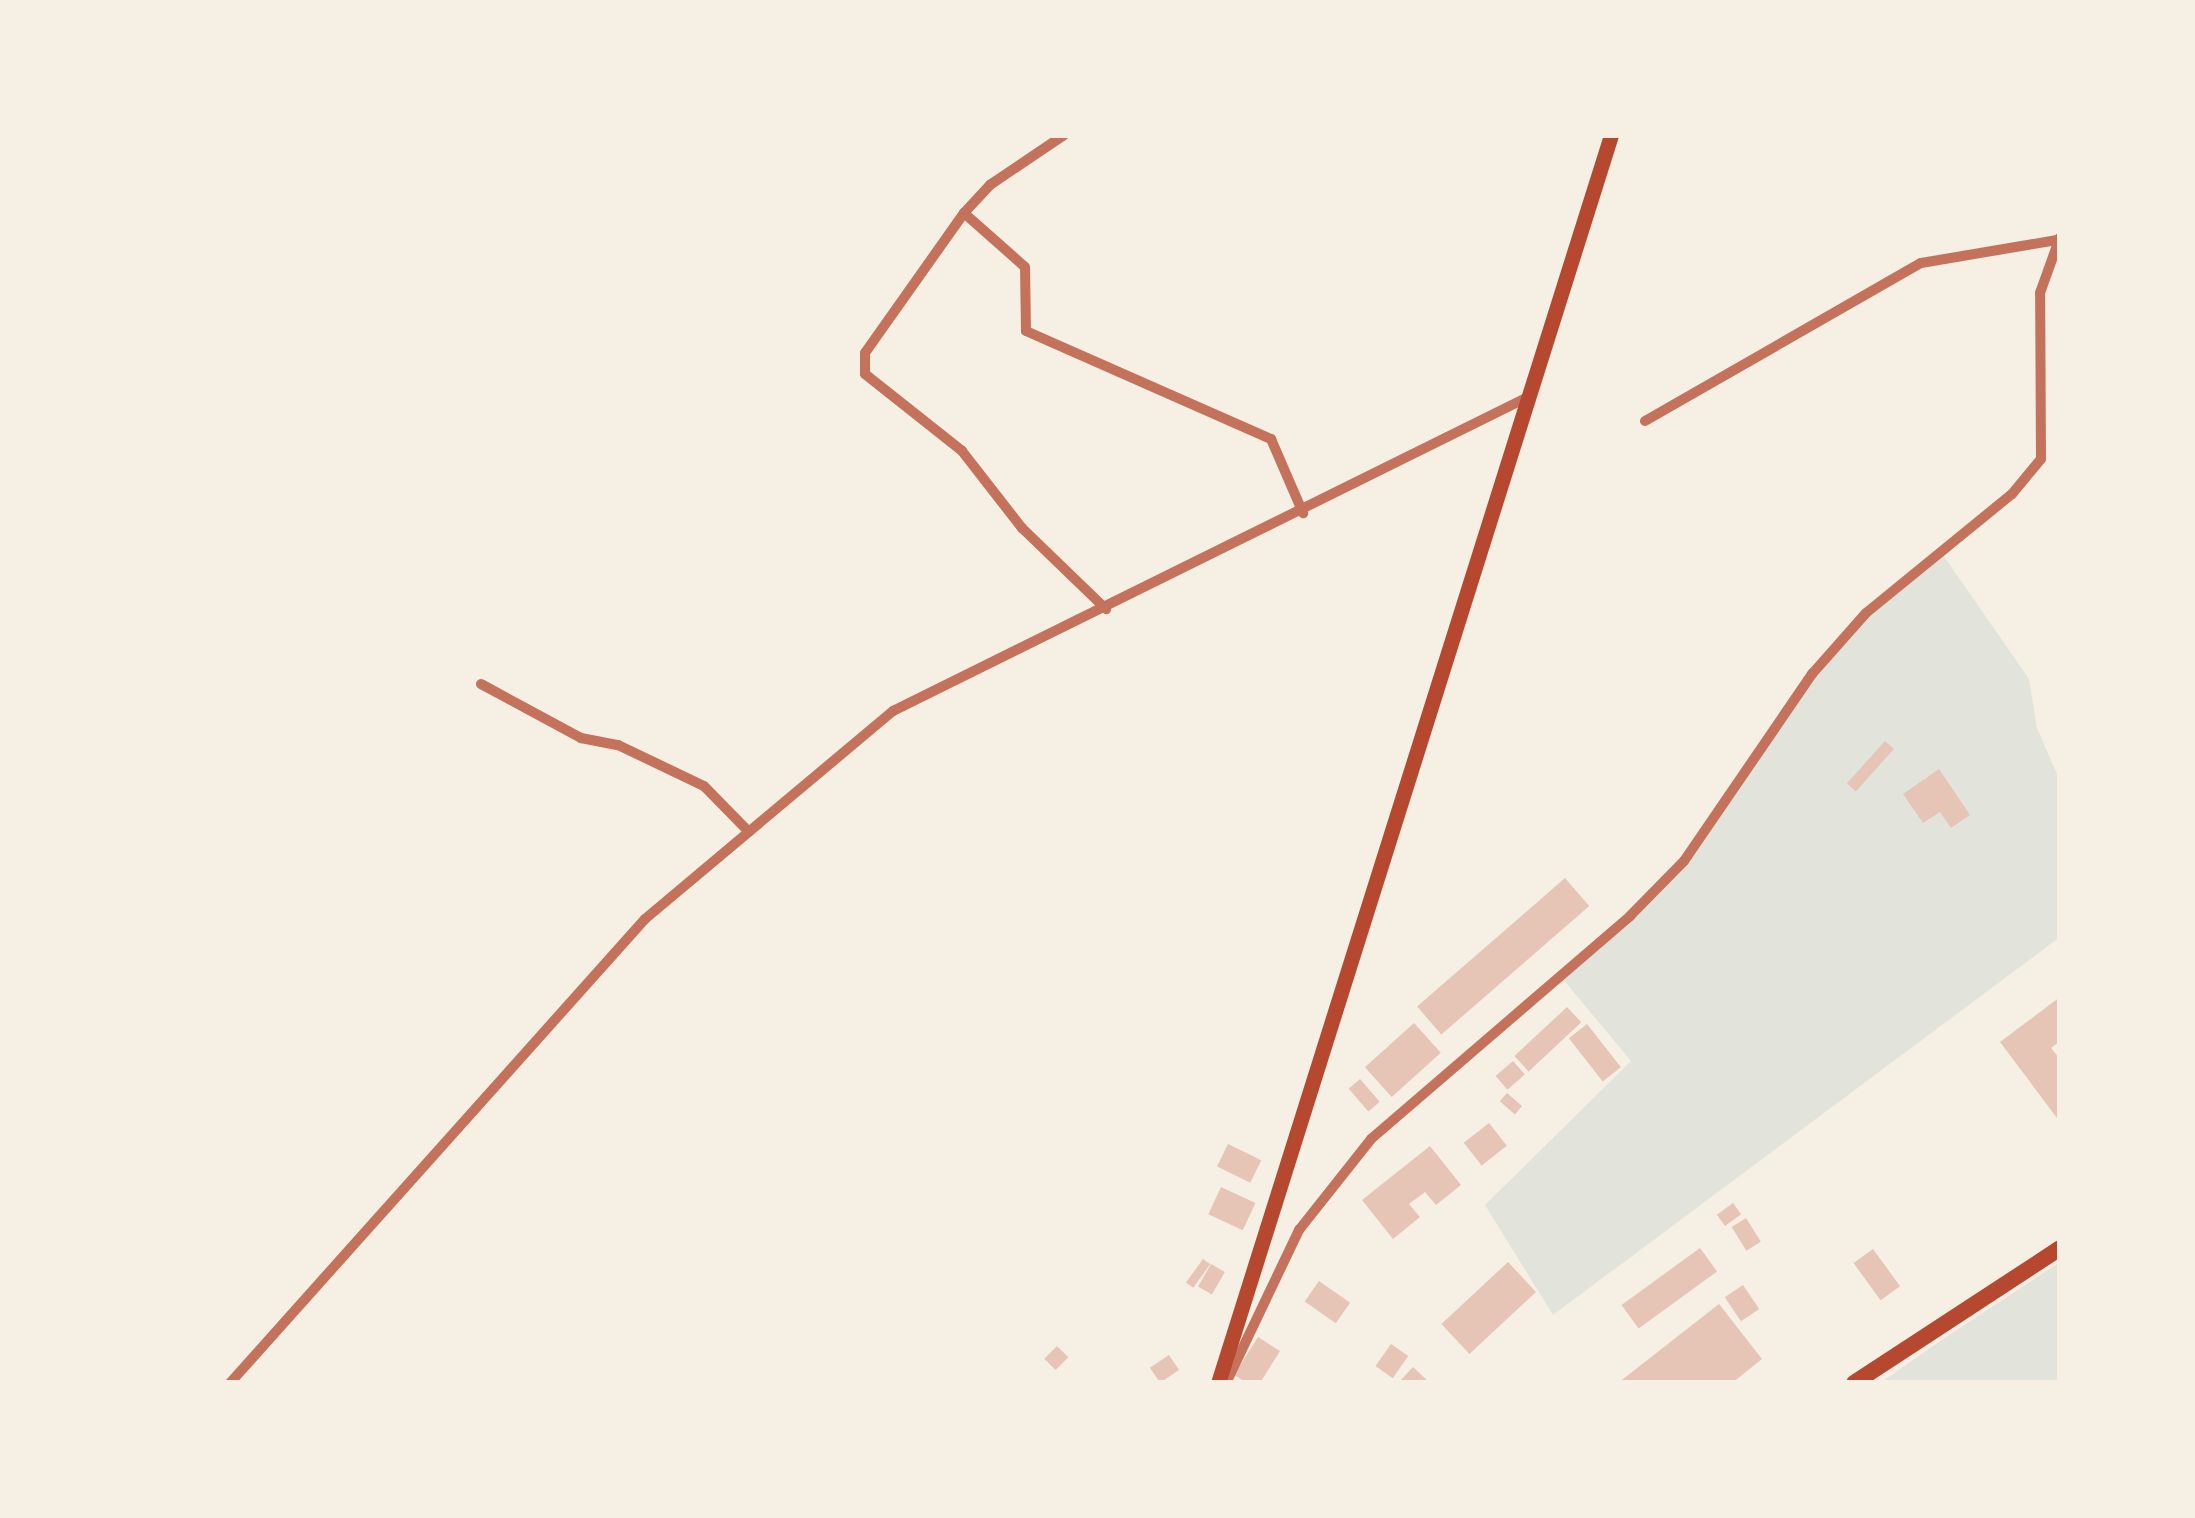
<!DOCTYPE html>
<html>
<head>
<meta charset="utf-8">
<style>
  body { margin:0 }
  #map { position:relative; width:2195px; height:1518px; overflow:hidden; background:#f6efe4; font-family:"Fira Sans Condensed",sans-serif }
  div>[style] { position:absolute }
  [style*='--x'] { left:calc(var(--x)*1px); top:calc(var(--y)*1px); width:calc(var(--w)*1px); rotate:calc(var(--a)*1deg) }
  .green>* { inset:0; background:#e2e4dc }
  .building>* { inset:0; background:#e6c5b7; transform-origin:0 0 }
  .minor>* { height:10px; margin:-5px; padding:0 5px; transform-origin:5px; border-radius:5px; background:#c5725c }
  .secondary>* { height:15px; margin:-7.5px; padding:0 7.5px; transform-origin:7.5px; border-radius:7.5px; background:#b5482f }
  .primary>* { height:16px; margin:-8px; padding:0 8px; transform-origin:8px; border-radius:8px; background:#b5482f }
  span { translate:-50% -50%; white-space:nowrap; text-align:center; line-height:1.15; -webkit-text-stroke:9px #f6efe4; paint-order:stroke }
  .frame { position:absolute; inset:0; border:138px solid #f6efe4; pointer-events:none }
</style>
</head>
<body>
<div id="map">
  <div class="green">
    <i style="clip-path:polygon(1941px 552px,2029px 679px,2037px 728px,2060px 781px,2060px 937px,1553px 1315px,1485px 1205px,1631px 1061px,1561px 977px,1684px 861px,1812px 674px,1866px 613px)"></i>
    <i style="clip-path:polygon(2060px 1262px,2060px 1383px,1880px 1383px,1940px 1341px)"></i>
  </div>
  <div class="building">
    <i style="left:1885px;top:741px;width:12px;height:57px;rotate:42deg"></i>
    <i style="clip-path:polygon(1939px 769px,1970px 815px,1951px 828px,1940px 812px,1923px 823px,1903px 794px)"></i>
    <i style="left:1565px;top:878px;width:37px;height:196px;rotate:49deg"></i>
    <i style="clip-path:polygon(2060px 997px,2060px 1041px,2051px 1048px,2060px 1059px,2060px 1122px,2000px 1042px)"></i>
    <i style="left:1567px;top:1007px;width:21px;height:72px;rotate:47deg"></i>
    <i style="left:1414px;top:1023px;width:40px;height:66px;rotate:48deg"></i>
    <i style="left:1587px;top:1024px;width:55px;height:23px;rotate:52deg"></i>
    <i style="left:1513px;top:1061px;width:18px;height:23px;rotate:49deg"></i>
    <i style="left:1360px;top:1079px;width:30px;height:15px;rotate:49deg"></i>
    <i style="left:1507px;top:1093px;width:20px;height:11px;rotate:41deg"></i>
    <i style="left:1489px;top:1123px;width:29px;height:32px;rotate:52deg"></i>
    <i style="left:1228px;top:1144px;width:37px;height:25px;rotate:26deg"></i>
    <i style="clip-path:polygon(1430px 1146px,1461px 1185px,1436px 1205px,1425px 1192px,1409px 1204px,1420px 1217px,1393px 1239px,1362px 1200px)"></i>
    <i style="left:1221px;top:1187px;width:38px;height:30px;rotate:25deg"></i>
    <i style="left:1733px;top:1203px;width:14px;height:20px;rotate:54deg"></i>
    <i style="left:1746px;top:1218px;width:28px;height:17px;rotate:58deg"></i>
    <i style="left:1700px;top:1248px;width:29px;height:97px;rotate:54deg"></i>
    <i style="left:1873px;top:1249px;width:46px;height:24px;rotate:54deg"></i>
    <i style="left:1203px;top:1259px;width:9px;height:29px;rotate:36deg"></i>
    <i style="left:1508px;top:1262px;width:41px;height:91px;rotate:47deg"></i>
    <i style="left:1211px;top:1264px;width:16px;height:26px;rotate:30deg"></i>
    <i style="left:1319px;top:1281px;width:38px;height:25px;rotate:35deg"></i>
    <i style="left:1743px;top:1285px;width:29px;height:22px;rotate:56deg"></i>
    <i style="clip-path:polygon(1719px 1304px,1762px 1359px,1732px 1383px,1618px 1383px)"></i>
    <i style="clip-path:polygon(1258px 1337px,1280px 1351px,1260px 1383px,1247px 1383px,1234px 1375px)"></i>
    <i style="left:1391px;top:1344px;width:21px;height:27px;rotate:35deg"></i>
    <i style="left:1057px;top:1346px;width:16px;height:18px;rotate:45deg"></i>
    <i style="left:1169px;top:1355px;width:18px;height:23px;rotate:56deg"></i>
    <i style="clip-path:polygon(1413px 1367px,1430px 1383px,1398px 1383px)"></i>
  </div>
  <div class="minor">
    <i style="--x:1064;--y:135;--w:89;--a:146"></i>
    <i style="--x:990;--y:185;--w:38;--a:133"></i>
    <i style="--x:964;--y:213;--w:171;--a:125.3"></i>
    <i style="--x:865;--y:353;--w:21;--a:90"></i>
    <i style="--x:865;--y:374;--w:124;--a:38.4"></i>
    <i style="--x:962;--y:451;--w:98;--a:52.1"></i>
    <i style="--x:1022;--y:528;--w:117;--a:44"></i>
    <i style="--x:964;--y:213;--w:81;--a:41.5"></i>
    <i style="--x:1025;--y:267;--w:64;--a:89.1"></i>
    <i style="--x:1026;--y:331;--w:268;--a:23.8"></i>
    <i style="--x:1271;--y:439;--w:81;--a:66.6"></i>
    <i style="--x:1645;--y:421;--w:318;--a:-29.8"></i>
    <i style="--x:1921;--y:263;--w:138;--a:-9.6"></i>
    <i style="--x:481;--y:684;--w:114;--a:28.4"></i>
    <i style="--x:581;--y:738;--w:38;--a:11"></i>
    <i style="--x:618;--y:745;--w:95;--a:25.5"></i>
    <i style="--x:704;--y:786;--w:64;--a:45.6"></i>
    <i style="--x:230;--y:1383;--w:623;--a:-48.19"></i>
    <i style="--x:645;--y:919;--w:324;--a:-40"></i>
    <i style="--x:893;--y:711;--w:704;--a:-26.31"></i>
    <i style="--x:1226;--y:1383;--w:170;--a:-64.5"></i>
    <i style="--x:1299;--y:1230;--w:116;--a:-51.6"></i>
    <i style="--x:1371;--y:1139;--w:342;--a:-40.7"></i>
    <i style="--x:1630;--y:916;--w:77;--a:-45.5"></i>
    <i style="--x:1684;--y:861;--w:227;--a:-55.6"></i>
    <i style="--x:1812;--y:674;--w:81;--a:-48.5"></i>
    <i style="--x:1866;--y:613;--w:188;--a:-39.2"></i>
    <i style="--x:2012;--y:494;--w:45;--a:-50.4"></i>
    <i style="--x:2041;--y:459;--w:166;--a:-90.3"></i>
    <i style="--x:2040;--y:293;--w:59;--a:-70.3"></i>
  </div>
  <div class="secondary">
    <i style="--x:1218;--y:1383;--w:1308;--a:-72.52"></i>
  </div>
  <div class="primary">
    <i style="--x:1854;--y:1383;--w:246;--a:-33.2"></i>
  </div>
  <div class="frame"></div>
</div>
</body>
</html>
